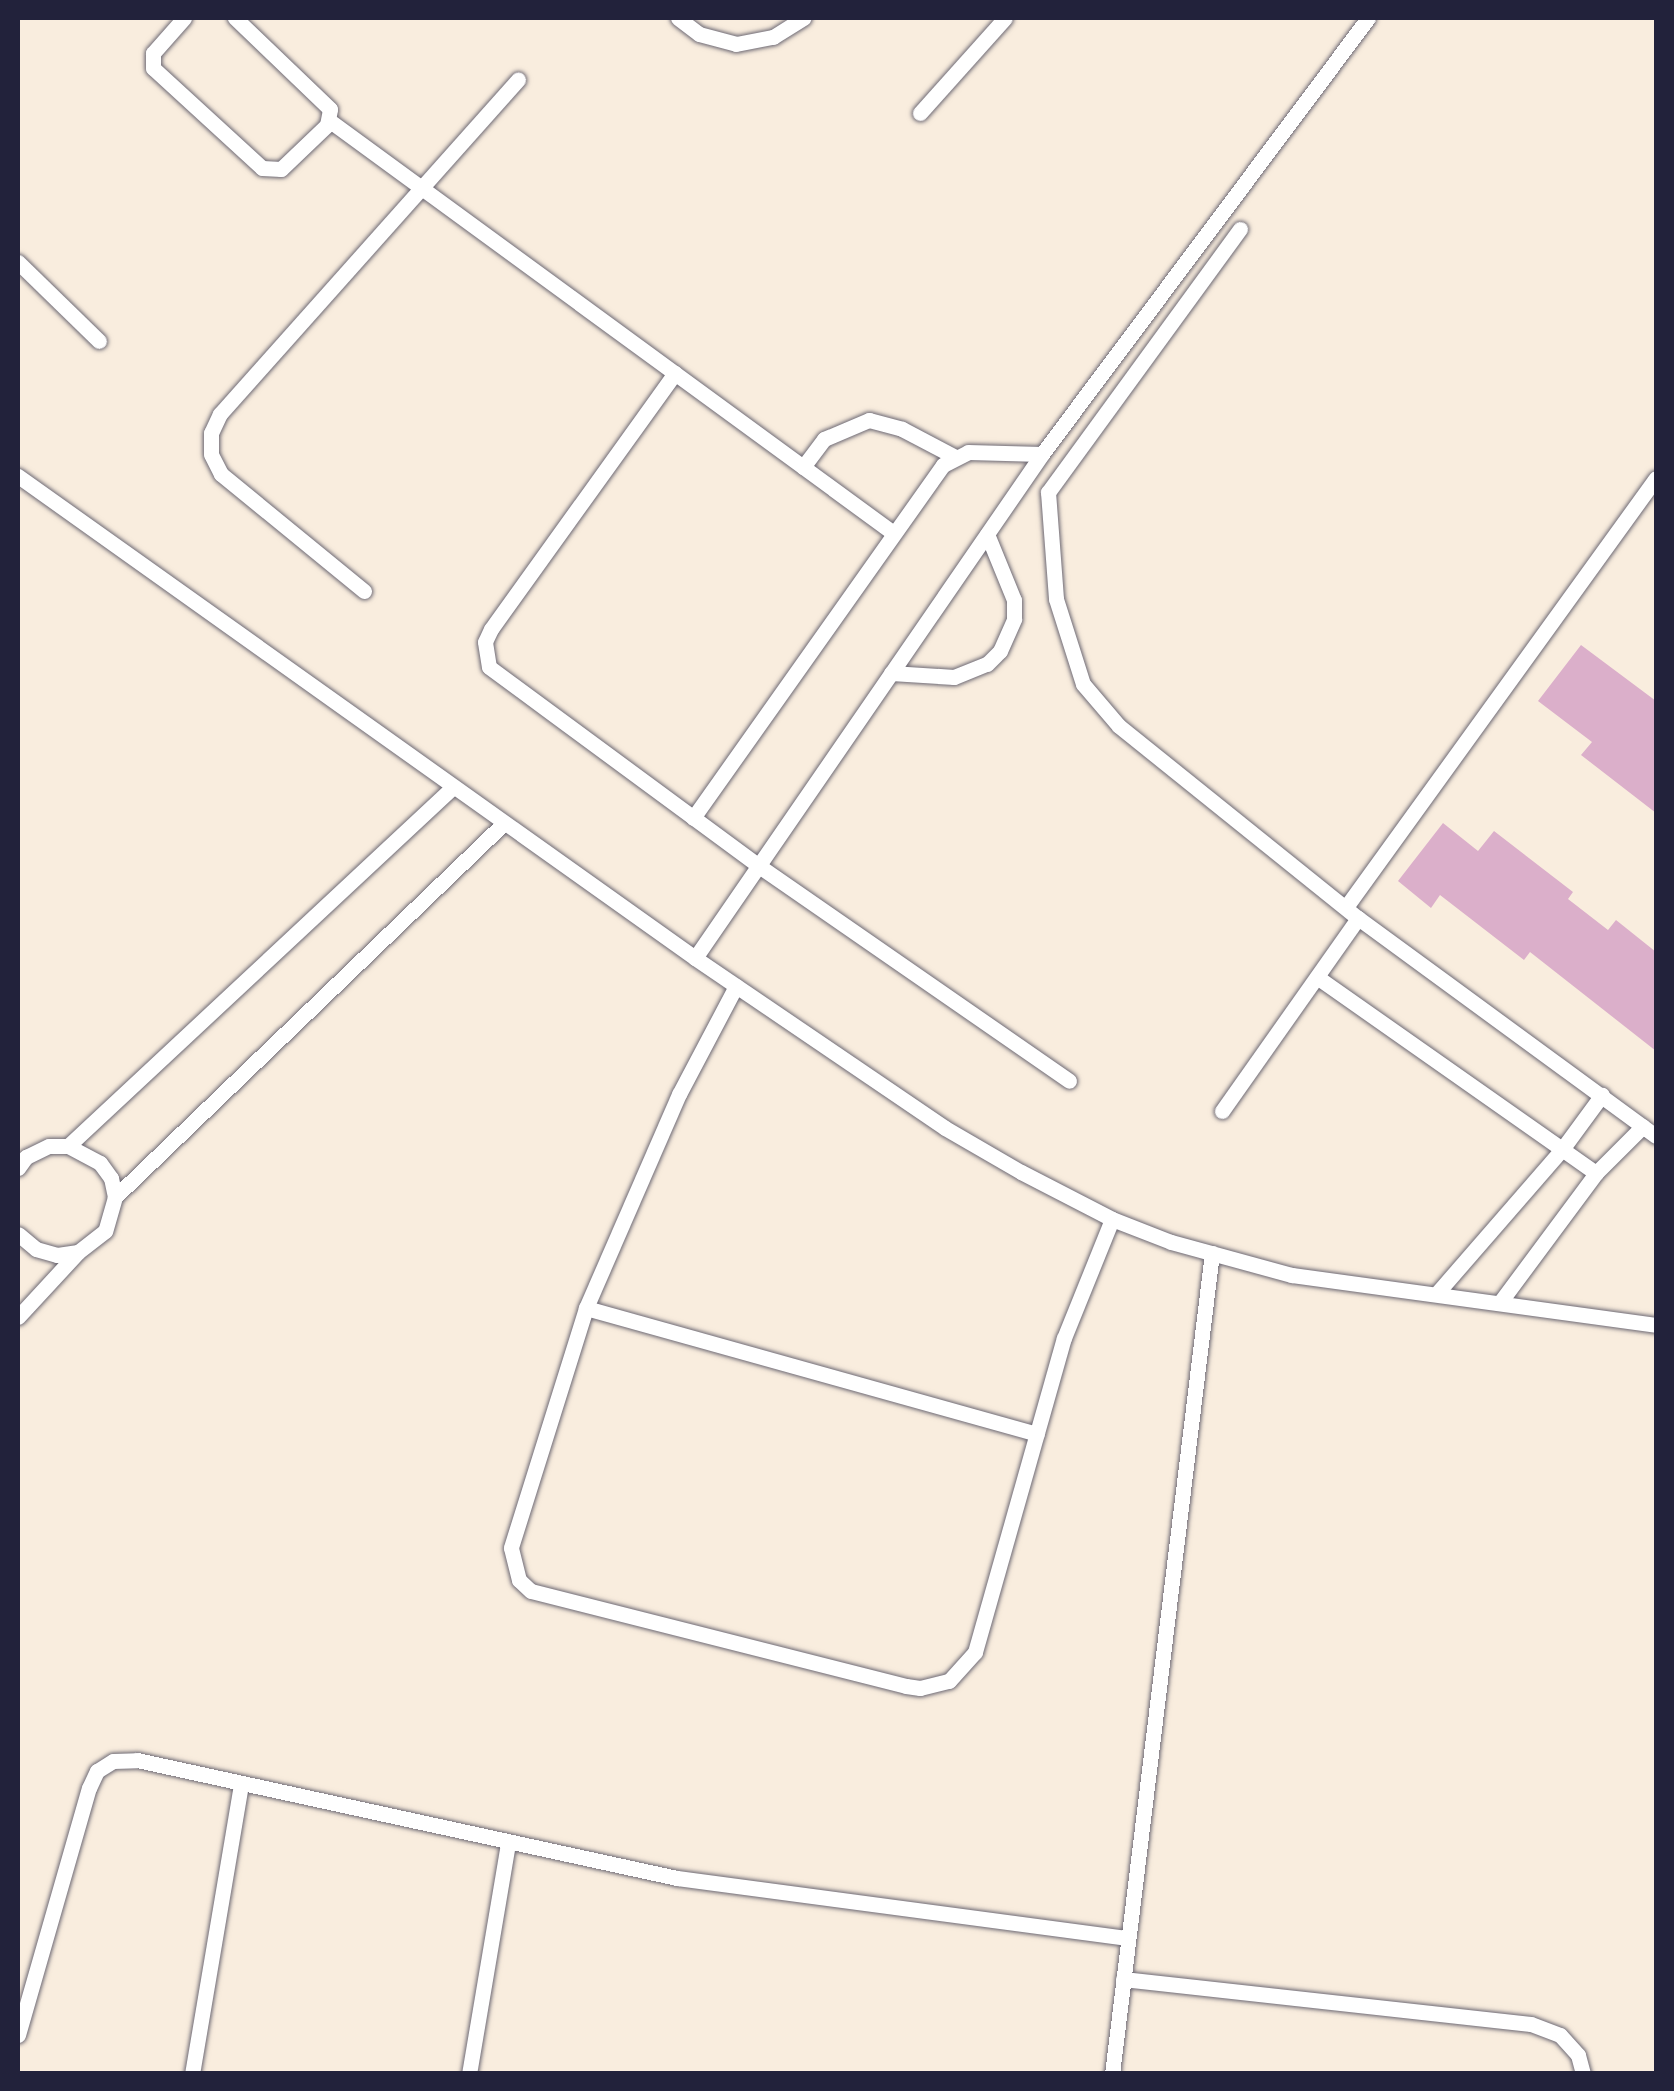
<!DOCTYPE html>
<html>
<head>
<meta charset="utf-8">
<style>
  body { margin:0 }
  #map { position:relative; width:1674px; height:2091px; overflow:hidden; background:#f9edde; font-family:Mynerve,sans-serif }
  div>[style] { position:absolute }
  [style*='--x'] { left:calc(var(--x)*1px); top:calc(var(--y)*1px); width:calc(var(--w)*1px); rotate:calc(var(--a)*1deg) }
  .building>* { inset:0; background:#dbafca }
  .roads { filter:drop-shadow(0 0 2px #6d6974) drop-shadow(0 0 2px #6d6974) }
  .service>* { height:15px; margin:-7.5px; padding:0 7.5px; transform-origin:7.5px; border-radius:7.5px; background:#fff }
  span { translate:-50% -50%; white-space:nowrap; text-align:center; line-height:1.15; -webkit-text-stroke:9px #fdfcf7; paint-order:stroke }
  .frame { position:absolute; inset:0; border:20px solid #22223b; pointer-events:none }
</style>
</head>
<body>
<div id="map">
  <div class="building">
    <i style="clip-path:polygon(1581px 645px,1656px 701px,1656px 813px,1581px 755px,1592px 742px,1538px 701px)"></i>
    <i style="clip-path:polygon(1443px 823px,1478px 851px,1494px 831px,1573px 892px,1568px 899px,1608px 930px,1616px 920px,1656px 952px,1656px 1051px,1530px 952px,1524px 960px,1440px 895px,1431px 908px,1398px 881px)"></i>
  </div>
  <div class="roads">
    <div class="service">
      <i style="--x:184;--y:18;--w:47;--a:131.5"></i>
      <i style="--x:153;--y:53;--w:15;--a:90"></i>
      <i style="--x:153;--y:68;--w:148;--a:42.5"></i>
      <i style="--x:262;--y:168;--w:19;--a:3"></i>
      <i style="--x:281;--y:169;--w:64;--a:-43.7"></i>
      <i style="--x:327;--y:125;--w:16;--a:-79"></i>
      <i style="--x:330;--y:109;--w:132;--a:-136.2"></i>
      <i style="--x:678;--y:18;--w:26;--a:37"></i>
      <i style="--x:699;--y:34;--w:38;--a:15"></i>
      <i style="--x:736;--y:44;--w:38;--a:-11"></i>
      <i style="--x:773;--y:37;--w:36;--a:-32"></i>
      <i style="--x:920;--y:113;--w:127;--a:-48.2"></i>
      <i style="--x:330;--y:121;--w:696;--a:36.18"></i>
      <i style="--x:1240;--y:229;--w:326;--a:126.1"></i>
      <i style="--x:1048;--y:492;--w:107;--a:85.7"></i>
      <i style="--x:1056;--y:599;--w:89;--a:72.4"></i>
      <i style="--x:1083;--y:684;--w:55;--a:49.4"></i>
      <i style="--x:1119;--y:726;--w:307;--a:38.8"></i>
      <i style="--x:1358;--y:918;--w:369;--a:36.2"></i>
      <i style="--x:18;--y:262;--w:113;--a:44.3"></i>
      <i style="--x:675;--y:373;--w:315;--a:125.7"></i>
      <i style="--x:491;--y:629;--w:14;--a:115"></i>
      <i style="--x:485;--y:642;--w:25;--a:81"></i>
      <i style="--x:489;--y:667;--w:335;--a:36.4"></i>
      <i style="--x:759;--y:866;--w:377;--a:34.7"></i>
      <i style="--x:803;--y:467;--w:35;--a:-53"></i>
      <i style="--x:824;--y:439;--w:49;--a:-22.9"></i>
      <i style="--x:869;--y:420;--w:34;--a:15"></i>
      <i style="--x:902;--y:429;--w:60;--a:27.8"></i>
      <i style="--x:18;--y:476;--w:831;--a:35.45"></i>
      <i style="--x:695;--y:958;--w:302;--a:34.2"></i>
      <i style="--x:945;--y:1128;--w:88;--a:30.1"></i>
      <i style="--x:1021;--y:1172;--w:102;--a:27.3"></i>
      <i style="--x:1112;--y:1219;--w:63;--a:21.3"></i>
      <i style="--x:1171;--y:1242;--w:125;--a:15.3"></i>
      <i style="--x:1292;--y:1275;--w:367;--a:7.8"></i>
      <i style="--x:364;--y:591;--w:185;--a:-140.7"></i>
      <i style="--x:221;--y:474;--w:22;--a:-117"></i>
      <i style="--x:211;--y:454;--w:21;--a:-90"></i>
      <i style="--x:211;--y:433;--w:21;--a:-65"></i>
      <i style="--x:220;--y:414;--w:448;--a:-48.3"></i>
      <i style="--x:891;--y:673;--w:63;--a:3.6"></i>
      <i style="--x:954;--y:677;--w:35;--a:-22"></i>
      <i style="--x:987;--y:664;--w:18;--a:-45"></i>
      <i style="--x:1000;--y:651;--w:35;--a:-66"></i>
      <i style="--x:1014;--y:619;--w:19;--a:-90"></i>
      <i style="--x:1014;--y:600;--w:71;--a:-112.2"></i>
      <i style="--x:693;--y:818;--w:433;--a:-54.7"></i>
      <i style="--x:943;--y:465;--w:28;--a:-27"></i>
      <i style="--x:968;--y:452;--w:74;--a:1.5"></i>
      <i style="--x:1346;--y:907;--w:529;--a:-54.15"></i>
      <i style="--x:695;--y:958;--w:612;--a:-55.45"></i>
      <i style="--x:1042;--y:454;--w:544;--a:-53.21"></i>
      <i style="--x:1317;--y:977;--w:341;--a:35.1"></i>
      <i style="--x:736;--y:986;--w:122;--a:117.8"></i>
      <i style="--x:679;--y:1094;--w:233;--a:113.5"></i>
      <i style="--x:586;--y:1308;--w:251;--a:107.4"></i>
      <i style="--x:511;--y:1548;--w:33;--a:76"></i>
      <i style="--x:519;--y:1580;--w:16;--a:43"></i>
      <i style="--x:531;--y:1591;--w:387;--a:14.2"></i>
      <i style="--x:906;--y:1686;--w:14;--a:8"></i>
      <i style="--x:920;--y:1688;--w:30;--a:-14"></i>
      <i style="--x:949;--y:1681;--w:39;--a:-48"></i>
      <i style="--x:975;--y:1652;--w:326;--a:-74.2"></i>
      <i style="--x:1064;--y:1338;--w:128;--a:-68"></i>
      <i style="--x:1222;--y:1111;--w:236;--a:-54.8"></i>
      <i style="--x:68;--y:1146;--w:526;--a:-43"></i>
      <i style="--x:18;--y:1168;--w:14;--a:-54"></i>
      <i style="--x:26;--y:1157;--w:25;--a:-26"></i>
      <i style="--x:49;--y:1146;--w:19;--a:0"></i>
      <i style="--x:68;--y:1146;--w:36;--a:28"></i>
      <i style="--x:100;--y:1163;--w:19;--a:54"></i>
      <i style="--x:111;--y:1178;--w:19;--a:78"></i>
      <i style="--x:115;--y:1197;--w:35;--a:106"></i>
      <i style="--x:105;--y:1231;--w:34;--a:142"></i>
      <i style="--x:78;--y:1252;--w:21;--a:172"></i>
      <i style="--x:57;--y:1255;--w:22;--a:-164"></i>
      <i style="--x:36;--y:1249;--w:23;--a:-140"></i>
      <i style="--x:115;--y:1197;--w:538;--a:-43.87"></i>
      <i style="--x:1438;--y:1292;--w:191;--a:-49"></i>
      <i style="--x:1563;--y:1148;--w:66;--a:-53.7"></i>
      <i style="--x:1501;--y:1301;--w:159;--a:-53.4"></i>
      <i style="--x:1596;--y:1173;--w:66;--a:-45"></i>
      <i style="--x:586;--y:1308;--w:468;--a:15.6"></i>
      <i style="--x:18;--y:1317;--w:88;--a:-47.3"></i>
      <i style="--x:1123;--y:1979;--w:410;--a:6.3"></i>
      <i style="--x:1531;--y:2024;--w:31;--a:21"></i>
      <i style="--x:1560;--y:2035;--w:27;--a:48"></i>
      <i style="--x:1578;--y:2055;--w:20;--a:75"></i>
      <i style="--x:18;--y:2035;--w:257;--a:-74"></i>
      <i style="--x:89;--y:1788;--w:19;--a:-65"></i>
      <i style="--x:97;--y:1771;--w:19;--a:-32"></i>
      <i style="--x:113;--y:1761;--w:24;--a:-2"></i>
      <i style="--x:137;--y:1760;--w:553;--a:12.33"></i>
      <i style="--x:677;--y:1878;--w:455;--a:7.6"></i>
      <i style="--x:192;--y:2074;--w:294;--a:-80.4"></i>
      <i style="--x:469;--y:2074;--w:233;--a:-80.4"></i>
      <i style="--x:1112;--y:2074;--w:827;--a:-83.06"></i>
    </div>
  </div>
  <div class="frame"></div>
</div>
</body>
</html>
